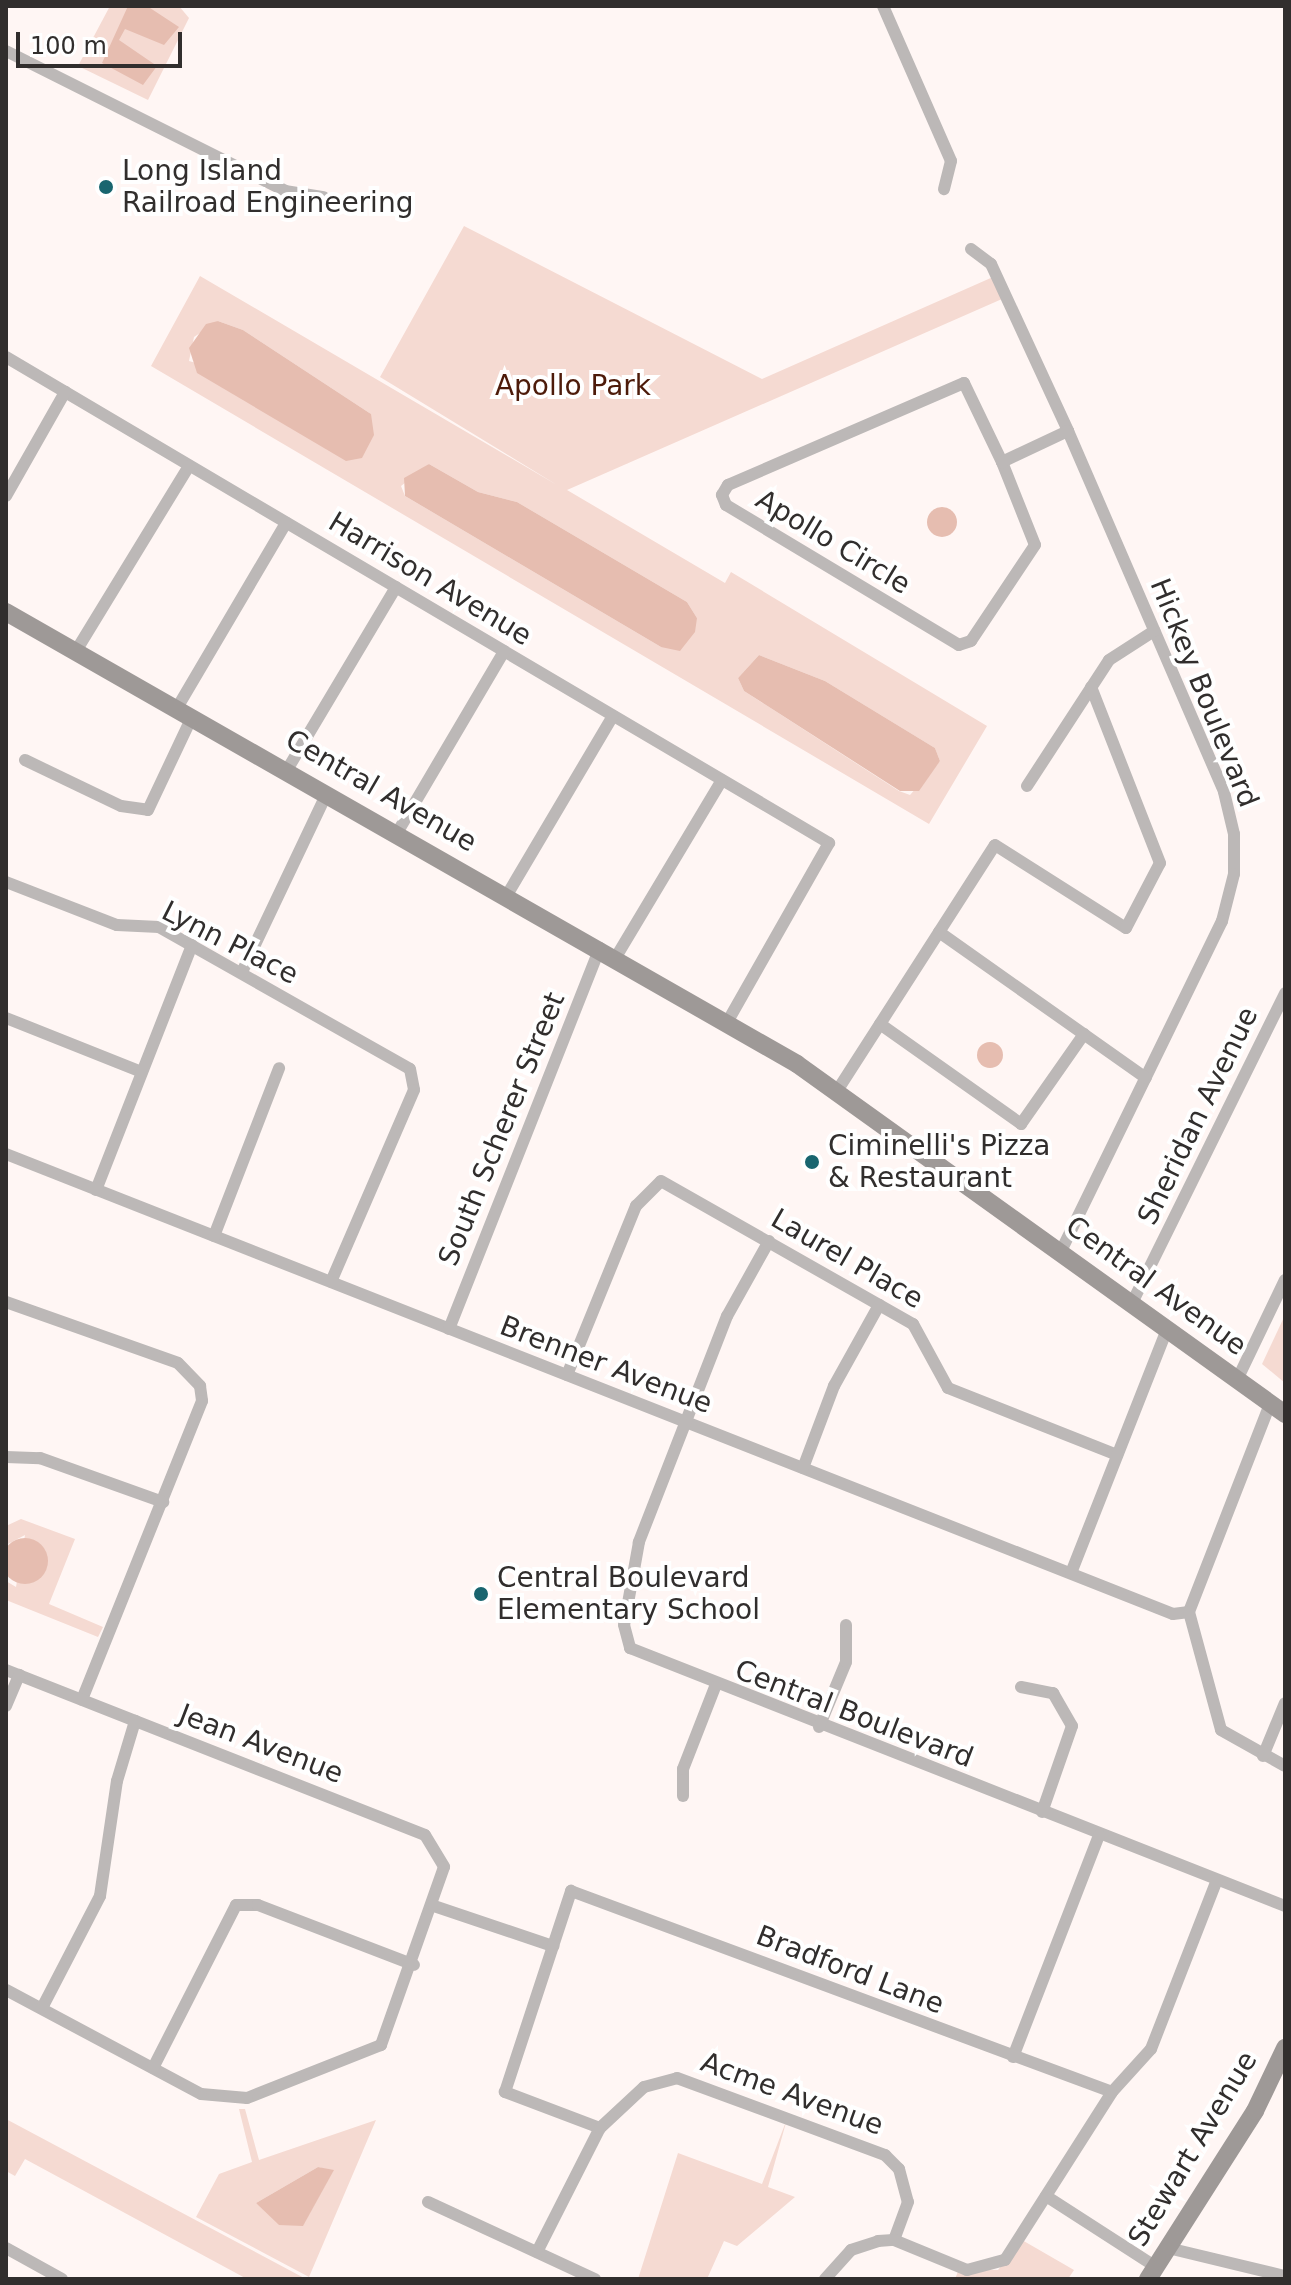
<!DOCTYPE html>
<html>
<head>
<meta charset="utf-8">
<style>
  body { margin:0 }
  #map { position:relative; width:1291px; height:2285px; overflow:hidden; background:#fff6f4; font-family:"DejaVu Sans",sans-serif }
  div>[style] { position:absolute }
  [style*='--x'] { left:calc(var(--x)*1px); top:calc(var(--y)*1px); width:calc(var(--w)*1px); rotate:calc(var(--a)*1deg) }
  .green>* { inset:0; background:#f5dad2 }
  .water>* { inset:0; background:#e6bdb0 }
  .round { border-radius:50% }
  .street>* { height:12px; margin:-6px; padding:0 6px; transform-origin:6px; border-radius:6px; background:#bcb8b7 }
  .secondary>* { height:18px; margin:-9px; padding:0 9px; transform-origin:9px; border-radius:9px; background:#9e9997 }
  .dots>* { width:22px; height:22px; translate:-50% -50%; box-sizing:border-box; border:4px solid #fff; border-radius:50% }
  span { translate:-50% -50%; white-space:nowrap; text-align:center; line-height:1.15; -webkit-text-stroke:8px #fff; paint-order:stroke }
  .poi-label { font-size:28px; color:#312e2d }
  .left { translate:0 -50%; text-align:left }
  .park-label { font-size:28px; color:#4d1b0a }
  .street-label { font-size:28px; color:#312e2d }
  .frame { position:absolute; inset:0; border:8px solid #312e2d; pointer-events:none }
  .scale { position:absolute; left:16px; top:32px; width:166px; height:36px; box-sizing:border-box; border:4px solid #312e2d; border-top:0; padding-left:10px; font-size:24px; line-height:28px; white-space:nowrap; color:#312e2d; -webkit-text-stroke:6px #fff; paint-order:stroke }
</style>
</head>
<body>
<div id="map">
  <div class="green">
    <i style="clip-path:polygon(110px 6px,179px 6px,189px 18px,148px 100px,78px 66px)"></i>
    <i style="clip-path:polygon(evenodd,464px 226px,762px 379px,993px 277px,1002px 299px,567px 490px,725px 583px,731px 572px,987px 726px,929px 824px,151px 366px,200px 276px,557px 485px,380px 377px,464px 226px,218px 321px,243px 330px,371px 414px,189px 361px,194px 337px,218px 321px,464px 226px,429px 464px,478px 492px,517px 502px,687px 602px,697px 618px,661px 647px,405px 496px,401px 486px,429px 464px,464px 226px,759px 655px,825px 681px,935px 748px,940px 761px,910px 795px,899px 791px,744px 691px,738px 678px,759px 655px)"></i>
    <i style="clip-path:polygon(1285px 1315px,1285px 1383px,1262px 1364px)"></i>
    <i style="clip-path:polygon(21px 1519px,75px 1539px,49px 1604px,103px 1627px,98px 1637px,6px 1600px,6px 1581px,16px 1587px,25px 1535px,6px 1545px,6px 1526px)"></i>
    <i style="clip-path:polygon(evenodd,239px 2109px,245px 2109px,259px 2160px,376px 2120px,309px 2277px,196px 2217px,219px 2174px,252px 2162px,239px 2109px,318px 2167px,333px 2171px,303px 2225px,256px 2203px,318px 2167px)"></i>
    <i style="clip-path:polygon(6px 2119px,306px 2279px,247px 2279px,25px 2159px,15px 2176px,6px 2171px)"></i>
    <i style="clip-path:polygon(787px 2119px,768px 2187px,795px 2197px,737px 2246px,724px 2241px,707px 2279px,638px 2279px,678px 2153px,762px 2184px)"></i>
    <i style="clip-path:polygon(1022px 2240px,1074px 2270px,1068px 2279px,955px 2279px,959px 2269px,998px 2270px)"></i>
  </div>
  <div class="water">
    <i style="clip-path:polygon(128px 6px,147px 6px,179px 27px,164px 45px,125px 29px,119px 40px,157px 66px,143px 85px,102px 63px)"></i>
    <i style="clip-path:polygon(218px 321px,243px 330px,371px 414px,374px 435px,362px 458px,346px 461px,197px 373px,189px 348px,206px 324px)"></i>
    <i style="clip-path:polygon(429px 464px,478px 492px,517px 502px,687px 602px,697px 618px,695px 632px,680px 651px,661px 647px,405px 496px,404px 478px)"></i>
    <i class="round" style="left:927px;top:507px;width:30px;height:30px"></i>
    <i style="clip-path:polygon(759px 655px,825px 681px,935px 748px,940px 761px,919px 791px,900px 791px,744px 691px,738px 678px)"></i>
    <i class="round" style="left:977px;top:1042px;width:26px;height:26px"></i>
    <i class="round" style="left:2px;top:1538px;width:46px;height:46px"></i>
    <i style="clip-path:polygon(318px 2167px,334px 2170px,303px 2226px,279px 2225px,256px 2203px)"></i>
  </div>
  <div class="street">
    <i style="--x:883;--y:6;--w:169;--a:66.3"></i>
    <i style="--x:951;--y:161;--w:29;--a:104"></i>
    <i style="--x:6;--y:51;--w:312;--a:26.6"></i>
    <i style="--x:285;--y:191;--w:39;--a:9"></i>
    <i style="--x:971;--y:249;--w:25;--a:37"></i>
    <i style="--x:991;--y:264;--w:184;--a:65.2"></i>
    <i style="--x:1068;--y:431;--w:393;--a:66.6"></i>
    <i style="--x:1224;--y:792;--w:43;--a:76.6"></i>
    <i style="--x:1234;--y:834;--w:40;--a:90"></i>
    <i style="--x:1234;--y:874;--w:49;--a:104.3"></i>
    <i style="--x:1222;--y:921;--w:367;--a:116"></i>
    <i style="--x:6;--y:357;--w:956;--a:30.56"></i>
    <i style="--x:829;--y:843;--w:205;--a:119.6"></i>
    <i style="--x:1002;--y:462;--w:89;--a:68.3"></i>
    <i style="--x:1035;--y:545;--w:115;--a:123.7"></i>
    <i style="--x:971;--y:641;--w:13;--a:162"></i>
    <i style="--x:959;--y:645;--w:272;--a:-149"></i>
    <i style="--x:726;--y:505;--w:11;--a:-112"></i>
    <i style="--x:722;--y:495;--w:12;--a:-59"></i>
    <i style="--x:728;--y:485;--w:257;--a:-23.4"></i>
    <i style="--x:964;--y:383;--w:88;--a:64.3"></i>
    <i style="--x:1002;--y:462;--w:73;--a:-25.2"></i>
    <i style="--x:6;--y:496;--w:120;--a:-60.4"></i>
    <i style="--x:76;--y:651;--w:217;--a:-58.6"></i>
    <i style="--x:177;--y:708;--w:215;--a:-59.5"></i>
    <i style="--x:25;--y:760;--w:106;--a:25.6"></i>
    <i style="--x:121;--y:806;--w:27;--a:8"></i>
    <i style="--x:148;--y:810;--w:103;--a:-64.7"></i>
    <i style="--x:287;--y:770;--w:213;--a:-59.2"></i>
    <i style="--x:1027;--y:786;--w:150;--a:-56.9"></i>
    <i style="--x:1109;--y:660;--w:54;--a:-32.8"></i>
    <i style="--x:397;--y:833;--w:211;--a:-59.5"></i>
    <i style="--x:6;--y:882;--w:119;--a:21.2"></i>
    <i style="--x:117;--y:925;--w:42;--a:2.7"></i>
    <i style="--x:159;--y:927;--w:288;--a:29.5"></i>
    <i style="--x:410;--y:1069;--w:21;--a:79"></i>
    <i style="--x:414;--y:1090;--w:209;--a:113.4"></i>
    <i style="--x:507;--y:895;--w:208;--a:-59.4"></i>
    <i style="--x:939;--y:932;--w:253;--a:35.2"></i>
    <i style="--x:616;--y:957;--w:206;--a:-59.1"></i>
    <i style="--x:242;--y:972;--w:198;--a:-64.6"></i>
    <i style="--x:6;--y:1018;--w:146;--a:21.7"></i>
    <i style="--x:880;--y:1024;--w:173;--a:35.3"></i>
    <i style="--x:1021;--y:1124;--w:110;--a:-55"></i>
    <i style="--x:837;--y:1091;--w:292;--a:-57.3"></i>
    <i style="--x:995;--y:845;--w:155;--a:32.4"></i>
    <i style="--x:1126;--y:928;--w:73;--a:-62.4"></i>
    <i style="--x:1160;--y:863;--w:189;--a:-111.4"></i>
    <i style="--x:6;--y:1154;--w:1254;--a:21.51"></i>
    <i style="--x:1173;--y:1614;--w:16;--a:-7"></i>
    <i style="--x:96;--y:1190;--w:263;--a:-68.6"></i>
    <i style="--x:214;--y:1236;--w:180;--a:-68.8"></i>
    <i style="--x:769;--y:1241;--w:86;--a:119.2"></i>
    <i style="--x:727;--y:1316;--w:243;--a:111.3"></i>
    <i style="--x:639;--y:1542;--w:84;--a:100.2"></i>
    <i style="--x:624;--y:1625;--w:24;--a:75"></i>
    <i style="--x:630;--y:1648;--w:704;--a:21.5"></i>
    <i style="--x:6;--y:1302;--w:182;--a:19.5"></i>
    <i style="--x:178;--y:1363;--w:32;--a:46"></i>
    <i style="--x:200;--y:1386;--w:15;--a:82"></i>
    <i style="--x:202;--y:1401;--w:322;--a:111.9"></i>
    <i style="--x:1132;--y:1303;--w:346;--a:-63.7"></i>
    <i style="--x:449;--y:1329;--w:410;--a:-68.4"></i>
    <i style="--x:567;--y:1375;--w:183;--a:-67.8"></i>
    <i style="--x:636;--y:1206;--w:35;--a:-45"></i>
    <i style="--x:661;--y:1181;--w:290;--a:29.6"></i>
    <i style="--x:913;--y:1324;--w:73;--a:61.3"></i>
    <i style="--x:948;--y:1388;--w:182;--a:21.6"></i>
    <i style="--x:1237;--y:1380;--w:111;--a:-64.4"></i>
    <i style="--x:1270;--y:1404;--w:223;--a:111.3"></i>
    <i style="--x:1189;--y:1612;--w:122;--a:74.8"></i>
    <i style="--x:1221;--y:1730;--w:73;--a:29.4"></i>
    <i style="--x:6;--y:1457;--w:34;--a:2"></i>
    <i style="--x:40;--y:1458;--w:131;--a:19.7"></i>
    <i style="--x:803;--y:1468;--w:88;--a:-69.3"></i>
    <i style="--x:834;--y:1386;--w:93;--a:-60.9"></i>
    <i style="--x:1071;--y:1573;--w:262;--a:-68.5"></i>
    <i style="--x:6;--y:1670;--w:450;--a:21.5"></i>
    <i style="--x:425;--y:1835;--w:37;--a:59"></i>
    <i style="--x:444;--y:1867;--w:189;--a:109.5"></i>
    <i style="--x:381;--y:2045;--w:144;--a:158.4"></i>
    <i style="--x:247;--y:2098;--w:46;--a:-175"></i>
    <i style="--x:201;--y:2094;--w:221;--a:-151.9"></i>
    <i style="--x:1021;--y:1687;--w:33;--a:11"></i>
    <i style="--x:1053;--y:1693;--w:38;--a:60"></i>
    <i style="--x:1072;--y:1726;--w:91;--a:109.2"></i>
    <i style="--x:6;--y:1706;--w:34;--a:-67"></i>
    <i style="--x:819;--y:1727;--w:70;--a:-67.4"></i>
    <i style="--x:846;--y:1662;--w:37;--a:-90"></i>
    <i style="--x:1263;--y:1756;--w:57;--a:-67.5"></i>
    <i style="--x:683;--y:1796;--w:27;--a:-90"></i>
    <i style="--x:683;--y:1769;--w:88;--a:-68.7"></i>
    <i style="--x:434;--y:1906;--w:126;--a:18.6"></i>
    <i style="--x:42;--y:2008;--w:126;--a:-62.6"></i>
    <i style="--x:100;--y:1896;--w:116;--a:-81.6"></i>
    <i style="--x:117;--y:1781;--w:63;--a:-73.3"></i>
    <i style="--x:1013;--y:2057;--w:238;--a:-68.8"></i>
    <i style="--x:153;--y:2068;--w:183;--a:-63"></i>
    <i style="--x:236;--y:1905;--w:22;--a:0"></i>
    <i style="--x:258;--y:1905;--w:167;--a:21"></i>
    <i style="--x:600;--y:2128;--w:102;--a:-159.2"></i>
    <i style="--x:505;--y:2092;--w:212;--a:-71.8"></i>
    <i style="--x:571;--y:1891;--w:577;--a:20.38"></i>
    <i style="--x:1046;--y:2196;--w:131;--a:32.8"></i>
    <i style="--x:428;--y:2202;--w:184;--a:24.8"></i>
    <i style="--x:6;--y:2248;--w:64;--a:29"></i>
    <i style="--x:1168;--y:2248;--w:120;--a:13.5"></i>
    <i style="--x:537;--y:2252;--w:139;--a:-63.1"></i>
    <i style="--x:600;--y:2128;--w:60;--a:-43"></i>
    <i style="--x:644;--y:2087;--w:34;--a:-15"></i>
    <i style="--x:677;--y:2078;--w:222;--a:20.3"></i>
    <i style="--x:885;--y:2155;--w:20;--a:45"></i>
    <i style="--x:899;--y:2169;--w:34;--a:75"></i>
    <i style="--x:908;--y:2202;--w:40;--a:110.2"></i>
    <i style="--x:825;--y:2279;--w:39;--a:-48"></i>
    <i style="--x:851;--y:2250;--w:28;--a:-18"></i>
    <i style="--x:878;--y:2241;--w:16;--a:-4"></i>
    <i style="--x:894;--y:2240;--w:79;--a:22.3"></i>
    <i style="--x:967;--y:2270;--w:39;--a:-15"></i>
    <i style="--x:1005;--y:2260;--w:199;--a:-57.5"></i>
    <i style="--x:1112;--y:2092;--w:58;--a:-47.8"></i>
    <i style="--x:1151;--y:2049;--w:181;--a:-68.7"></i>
  </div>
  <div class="secondary">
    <i style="--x:6;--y:612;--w:911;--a:29.74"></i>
    <i style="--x:797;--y:1064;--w:601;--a:35.65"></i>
    <i style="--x:1148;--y:2279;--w:199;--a:-57.5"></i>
    <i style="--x:1255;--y:2111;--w:70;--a:-64.5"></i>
  </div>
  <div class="dots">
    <i style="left:106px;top:187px;background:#19656f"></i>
    <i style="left:812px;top:1162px;background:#19656f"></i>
    <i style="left:481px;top:1594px;background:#19656f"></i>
  </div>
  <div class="poi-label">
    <span class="left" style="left:122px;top:187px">Long Island<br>Railroad Engineering</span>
    <span class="left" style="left:828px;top:1162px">Ciminelli's Pizza<br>&amp; Restaurant</span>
    <span class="left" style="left:497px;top:1594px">Central Boulevard<br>Elementary School</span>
  </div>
  <div class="park-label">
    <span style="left:573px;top:386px">Apollo Park</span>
  </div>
  <div class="street-label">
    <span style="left:833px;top:542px;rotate:31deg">Apollo Circle</span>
    <span style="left:430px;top:579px;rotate:31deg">Harrison Avenue</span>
    <span style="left:1204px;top:693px;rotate:68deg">Hickey Boulevard</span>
    <span style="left:381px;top:791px;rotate:30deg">Central Avenue</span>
    <span style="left:230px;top:943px;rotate:27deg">Lynn Place</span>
    <span style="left:1198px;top:1116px;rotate:-64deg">Sheridan Avenue</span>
    <span style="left:502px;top:1129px;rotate:-68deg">South Scherer Street</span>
    <span style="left:847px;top:1259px;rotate:30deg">Laurel Place</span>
    <span style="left:1156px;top:1286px;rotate:36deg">Central Avenue</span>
    <span style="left:606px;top:1365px;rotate:21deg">Brenner Avenue</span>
    <span style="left:854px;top:1714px;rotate:21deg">Central Boulevard</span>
    <span style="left:261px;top:1744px;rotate:21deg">Jean Avenue</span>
    <span style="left:850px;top:1970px;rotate:21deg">Bradford Lane</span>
    <span style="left:792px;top:2094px;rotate:20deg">Acme Avenue</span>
    <span style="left:1193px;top:2149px;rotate:-59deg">Stewart Avenue</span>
  </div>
  <div class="frame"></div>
  <div class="scale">100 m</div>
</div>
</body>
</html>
